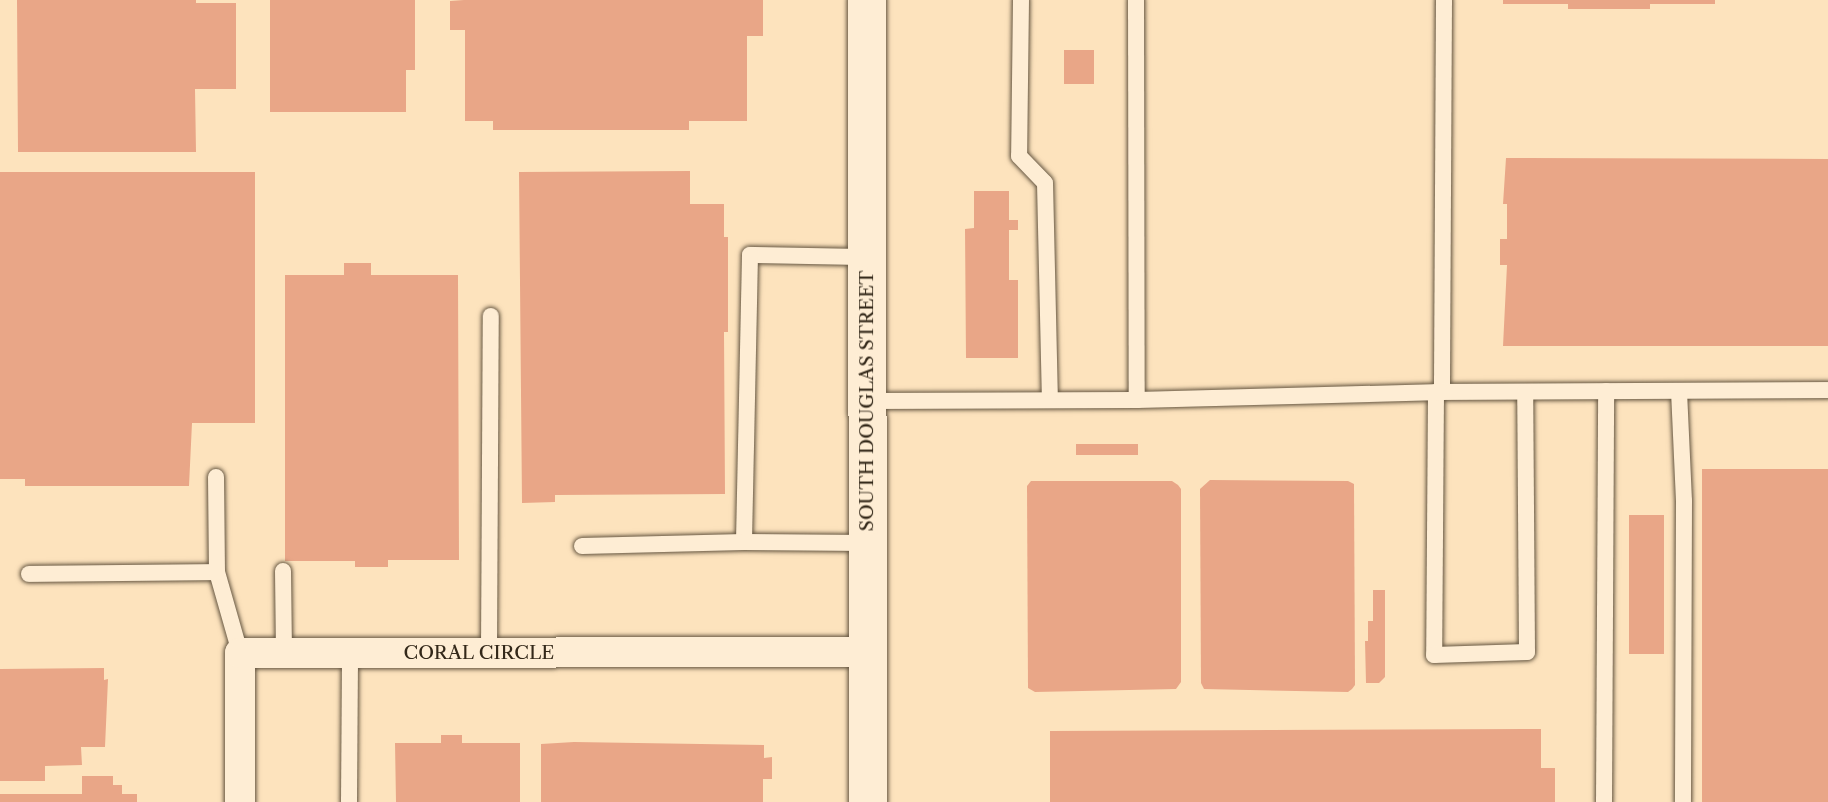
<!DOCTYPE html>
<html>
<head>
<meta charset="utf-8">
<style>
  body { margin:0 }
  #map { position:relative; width:1828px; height:802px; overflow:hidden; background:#fde3bd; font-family:"Libre Caslon Text",serif }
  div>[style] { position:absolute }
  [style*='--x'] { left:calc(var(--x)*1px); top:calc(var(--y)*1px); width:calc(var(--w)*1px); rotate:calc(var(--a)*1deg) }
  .building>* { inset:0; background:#e9a687; transform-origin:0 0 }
  .roads { filter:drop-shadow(0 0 2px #665742) drop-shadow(0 0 2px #665742) }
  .lane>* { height:16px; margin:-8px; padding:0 8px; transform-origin:8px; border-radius:8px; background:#feedd4 }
  .street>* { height:30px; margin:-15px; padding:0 15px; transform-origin:15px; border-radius:15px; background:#feedd4 }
  .secondary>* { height:38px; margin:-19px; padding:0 19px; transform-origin:19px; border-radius:19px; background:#feedd4 }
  span { translate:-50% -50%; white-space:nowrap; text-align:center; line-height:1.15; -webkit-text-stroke:7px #feedd4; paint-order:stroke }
  .street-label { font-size:19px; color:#332819 }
</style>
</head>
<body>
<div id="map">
  <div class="building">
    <i style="clip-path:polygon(17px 0,196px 0,196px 3px,236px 3px,236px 89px,195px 89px,196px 152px,18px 152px)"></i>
    <i style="clip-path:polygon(270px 0,415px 0,415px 70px,406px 70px,406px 112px,270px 112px)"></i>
    <i style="clip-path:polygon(464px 0,763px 0,763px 36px,747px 36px,747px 121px,689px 121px,689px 130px,493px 130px,493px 121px,465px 121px,465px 30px,450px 30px,450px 1px)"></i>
    <i style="clip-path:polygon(1503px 0,1715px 0,1715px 4px,1650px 4px,1650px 9px,1568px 9px,1568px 4px,1503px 4px)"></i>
    <i style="left:1064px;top:50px;width:30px;height:34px"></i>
    <i style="clip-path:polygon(1506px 158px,1828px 159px,1828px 346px,1503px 346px,1507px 265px,1500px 265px,1500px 239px,1507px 239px,1507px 204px,1503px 204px)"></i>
    <i style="clip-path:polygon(690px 171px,690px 204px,724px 204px,724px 237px,728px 237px,728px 332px,724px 332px,725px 494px,555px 495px,555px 502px,522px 503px,519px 172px)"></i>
    <i style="clip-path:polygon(0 172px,255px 172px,255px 423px,192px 423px,189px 486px,25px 486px,25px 479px,0 479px)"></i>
    <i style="clip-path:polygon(974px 191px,1009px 191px,1009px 220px,1018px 220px,1018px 230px,1009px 230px,1009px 280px,1018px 280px,1018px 358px,966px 358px,965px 229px,974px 228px)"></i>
    <i style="clip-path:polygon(344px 263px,371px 263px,371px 275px,458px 275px,459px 560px,388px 560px,388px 567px,355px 567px,355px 561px,285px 561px,285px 275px,344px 275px)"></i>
    <i style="left:1076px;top:444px;width:62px;height:11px"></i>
    <i style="left:1702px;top:469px;width:126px;height:333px"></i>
    <i style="clip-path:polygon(1210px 480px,1348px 481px,1354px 484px,1355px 685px,1352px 689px,1348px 692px,1204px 689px,1201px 683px,1200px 489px)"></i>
    <i style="clip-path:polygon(1031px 481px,1172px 481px,1178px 485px,1181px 489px,1181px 682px,1176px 689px,1035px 692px,1028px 688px,1027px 486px)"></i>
    <i style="left:1629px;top:515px;width:35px;height:139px"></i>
    <i style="clip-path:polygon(1373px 590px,1385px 590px,1385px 677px,1379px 683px,1366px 683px,1365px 641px,1368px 641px,1368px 621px,1373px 621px)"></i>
    <i style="clip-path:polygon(104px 668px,104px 680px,108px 679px,105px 747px,81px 747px,82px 765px,45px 766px,45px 781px,0 781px,0 669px)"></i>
    <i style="clip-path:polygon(1541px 729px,1541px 768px,1555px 768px,1555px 802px,1050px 802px,1050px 731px)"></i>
    <i style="clip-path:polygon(441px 735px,462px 735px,462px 743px,520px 743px,520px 802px,396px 802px,395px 743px,441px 743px)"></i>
    <i style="clip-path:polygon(574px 742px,764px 745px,764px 758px,772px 757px,772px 779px,763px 779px,763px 802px,541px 802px,541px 744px)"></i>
    <i style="clip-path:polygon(82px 776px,113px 776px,113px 785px,122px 785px,122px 794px,137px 794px,137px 802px,0 802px,0 794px,82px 794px)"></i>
  </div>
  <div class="roads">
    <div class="lane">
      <i style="--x:1021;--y:0;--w:156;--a:90.7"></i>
      <i style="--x:1019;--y:156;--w:37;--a:46"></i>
      <i style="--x:1045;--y:183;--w:217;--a:88.7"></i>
      <i style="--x:1136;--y:0;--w:400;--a:89.9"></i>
      <i style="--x:1444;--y:0;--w:392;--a:90.3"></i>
      <i style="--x:1442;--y:392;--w:386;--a:-0.3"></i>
      <i style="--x:867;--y:257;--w:117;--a:-179"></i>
      <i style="--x:750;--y:255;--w:287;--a:91.2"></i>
      <i style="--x:744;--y:542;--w:123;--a:0.5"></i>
      <i style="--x:1679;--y:391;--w:110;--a:87.4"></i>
      <i style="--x:1684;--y:501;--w:301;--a:90.2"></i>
      <i style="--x:1436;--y:392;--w:263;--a:90.4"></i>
      <i style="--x:1434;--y:655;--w:93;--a:-1.8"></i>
      <i style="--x:1527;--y:652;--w:260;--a:-90.4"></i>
      <i style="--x:868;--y:401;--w:269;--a:-0.2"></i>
      <i style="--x:1137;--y:400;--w:305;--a:-1.5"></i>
      <i style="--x:582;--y:546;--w:162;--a:-1.4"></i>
      <i style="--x:283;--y:571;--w:82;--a:89.3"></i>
      <i style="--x:217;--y:572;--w:84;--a:74.1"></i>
      <i style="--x:29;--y:574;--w:188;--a:-0.6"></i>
      <i style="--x:217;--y:572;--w:95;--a:-90.6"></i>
      <i style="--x:489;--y:653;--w:337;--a:-89.7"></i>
      <i style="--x:349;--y:802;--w:149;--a:-89.6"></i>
      <i style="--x:1604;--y:802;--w:411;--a:-89.7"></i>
    </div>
    <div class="street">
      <i style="--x:240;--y:802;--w:149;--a:-90"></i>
      <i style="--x:240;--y:653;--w:627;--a:-0.09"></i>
    </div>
    <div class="secondary">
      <i style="--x:867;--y:0;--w:802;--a:89.93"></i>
    </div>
  </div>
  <div class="street-label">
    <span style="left:867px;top:401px;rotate:-90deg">SOUTH DOUGLAS STREET</span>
    <span style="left:479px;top:653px">CORAL CIRCLE</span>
  </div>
</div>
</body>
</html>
